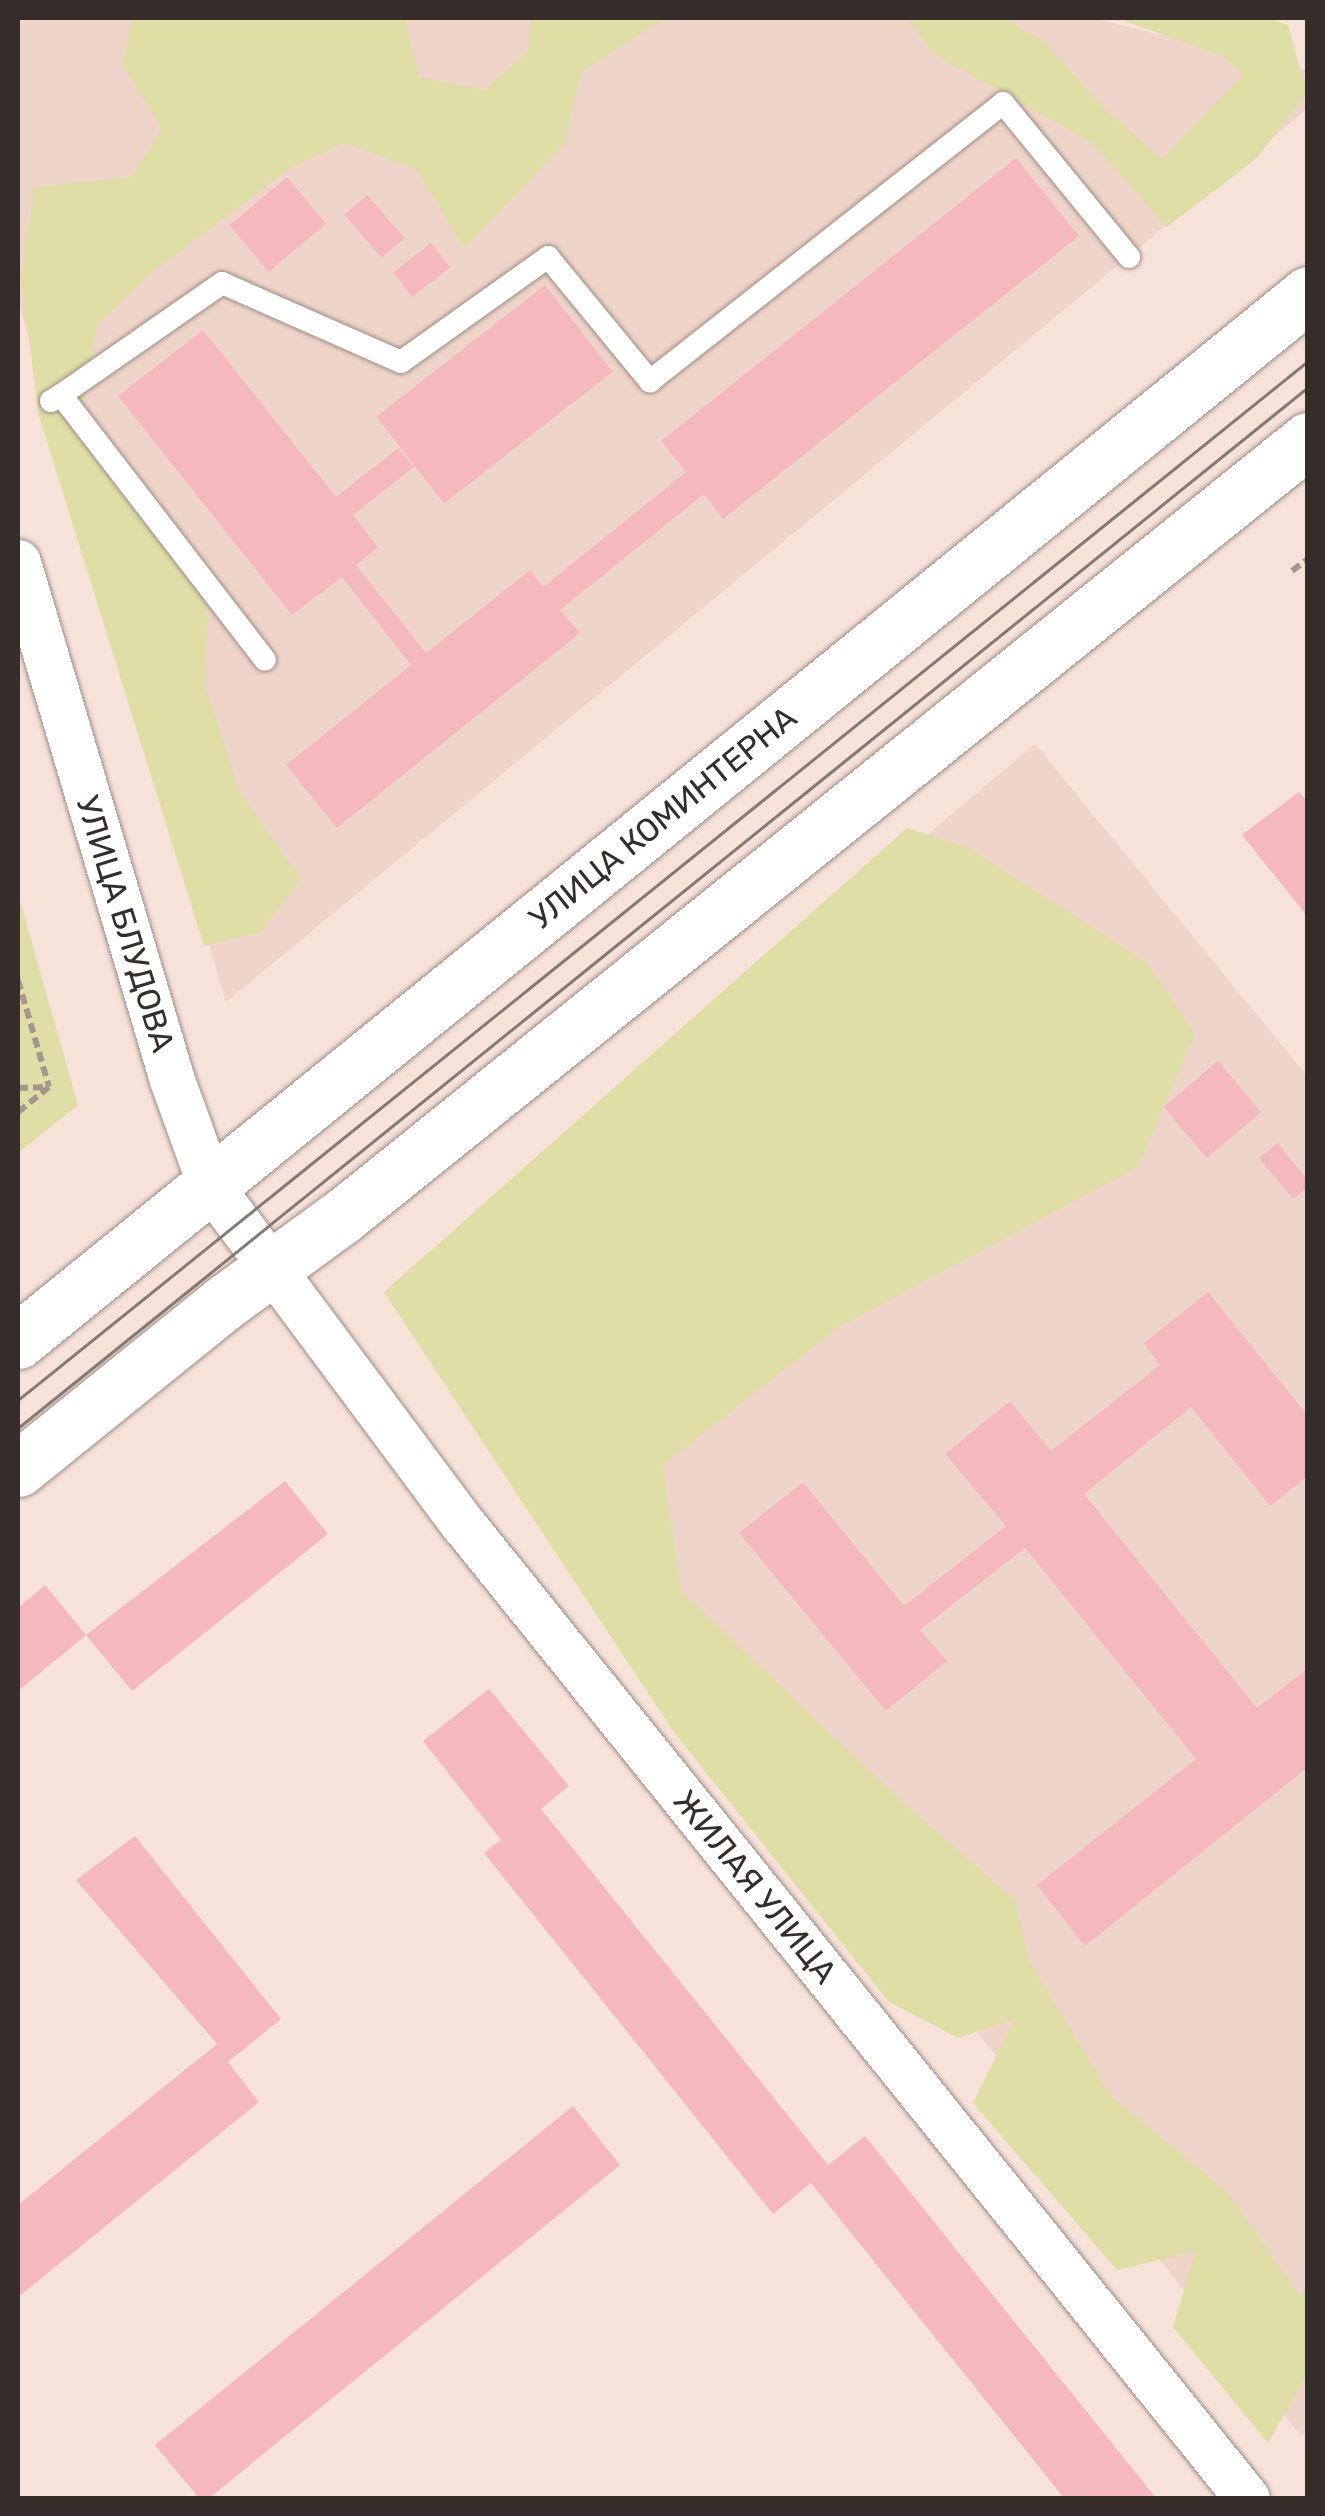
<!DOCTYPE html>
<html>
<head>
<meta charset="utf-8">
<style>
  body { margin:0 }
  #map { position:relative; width:1325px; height:2516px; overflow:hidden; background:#f7e2da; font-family:Rubik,sans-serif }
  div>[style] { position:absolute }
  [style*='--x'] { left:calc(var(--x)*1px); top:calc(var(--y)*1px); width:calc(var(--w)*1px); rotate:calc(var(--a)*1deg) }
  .built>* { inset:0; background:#efd4c9 }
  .green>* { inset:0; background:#dedea6 }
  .building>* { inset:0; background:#f6b8bf; transform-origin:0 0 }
  .path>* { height:6px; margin-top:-3px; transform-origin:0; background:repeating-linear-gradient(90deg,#a69690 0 10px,transparent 0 15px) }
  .roads { filter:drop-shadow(0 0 2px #9e8b84) drop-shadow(0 0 2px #9e8b84) }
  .lane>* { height:22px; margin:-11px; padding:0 11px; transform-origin:11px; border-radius:11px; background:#fff }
  .street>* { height:45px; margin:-22.5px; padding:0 22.5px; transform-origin:22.5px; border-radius:22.5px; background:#fff }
  .secondary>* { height:55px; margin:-27.5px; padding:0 27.5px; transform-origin:27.5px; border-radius:27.5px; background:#fff }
  .tram>* { height:2.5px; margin:-1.25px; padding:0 1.25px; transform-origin:1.25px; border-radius:1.25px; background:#857974 }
  span { translate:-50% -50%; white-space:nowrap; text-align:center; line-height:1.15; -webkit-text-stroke:10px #fff; paint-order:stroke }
  .street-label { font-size:32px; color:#342d2a }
  .frame { position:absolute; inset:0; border:20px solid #342d2a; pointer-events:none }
</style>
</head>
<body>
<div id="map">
  <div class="built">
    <i style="clip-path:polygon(18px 18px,1092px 18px,1305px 70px,1307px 109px,226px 1002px,18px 301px)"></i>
    <i style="clip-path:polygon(1035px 744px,1307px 1076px,1308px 2428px,1301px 2436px,384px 1292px)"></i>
  </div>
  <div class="green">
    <i style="clip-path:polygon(132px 18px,409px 18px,406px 22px,419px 77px,485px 90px,527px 52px,531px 18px,665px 18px,581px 73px,564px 145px,464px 248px,417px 170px,345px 143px,292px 167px,151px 273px,97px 325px,83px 406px,92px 457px,197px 571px,208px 617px,205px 685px,239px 791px,301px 879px,261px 932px,204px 946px,39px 416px,21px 279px,34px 187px,131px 177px,162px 129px,123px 65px)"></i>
    <i style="clip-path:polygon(907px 18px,1003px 18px,1043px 41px,1105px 109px,1162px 159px,1243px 75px,1224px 57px,1117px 18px,1266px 18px,1288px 25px,1307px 93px,1257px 158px,1167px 227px,1091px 142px,935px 55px)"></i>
    <i style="clip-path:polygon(907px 828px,969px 848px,1147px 963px,1195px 1034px,1138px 1167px,837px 1328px,663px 1465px,681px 1591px,901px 1801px,1015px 1900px,1029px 1961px,1111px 2096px,1228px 2193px,1299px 2295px,1307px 2291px,1307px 2374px,1268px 2443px,1173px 2327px,1196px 2251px,1117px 2270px,973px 2103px,1015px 2019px,958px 2038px,888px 2001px,673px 1731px,384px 1292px)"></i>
    <i style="clip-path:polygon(18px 893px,78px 1105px,18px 1153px)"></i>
  </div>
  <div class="building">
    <i style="clip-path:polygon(1016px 158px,1079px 236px,723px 519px,704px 494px,560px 610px,580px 633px,337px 828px,286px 765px,411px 665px,342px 577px,292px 615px,118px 396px,203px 330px,336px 497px,398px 448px,414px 467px,353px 515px,378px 547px,356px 565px,426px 653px,530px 570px,543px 587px,686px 472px,661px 441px)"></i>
    <i style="left:287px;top:177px;width:61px;height:75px;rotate:50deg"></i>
    <i style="left:367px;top:195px;width:57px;height:30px;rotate:49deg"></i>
    <i style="left:431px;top:243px;width:31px;height:48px;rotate:52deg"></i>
    <i style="left:545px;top:285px;width:110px;height:214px;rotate:52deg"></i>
    <i style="clip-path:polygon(1299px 792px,1308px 802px,1308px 917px,1242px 835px)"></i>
    <i style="left:1218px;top:1061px;width:67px;height:71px;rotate:50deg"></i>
    <i style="clip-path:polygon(1278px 1143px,1308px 1181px,1308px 1187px,1293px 1199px,1259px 1158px)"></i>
    <i style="clip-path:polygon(1208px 1292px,1308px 1416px,1308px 1476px,1270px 1506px,1191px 1407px,1084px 1494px,1257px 1708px,1308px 1668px,1308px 1767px,1085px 1946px,1037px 1885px,1196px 1759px,1025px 1548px,920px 1630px,947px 1661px,886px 1711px,739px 1533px,803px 1482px,904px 1606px,1006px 1526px,945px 1454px,1010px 1401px,1051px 1451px,1160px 1365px,1144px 1343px)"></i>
    <i style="clip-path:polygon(285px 1481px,328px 1534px,132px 1691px,86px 1635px,18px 1691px,18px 1608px,45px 1585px,86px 1635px)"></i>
    <i style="clip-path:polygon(489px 1689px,569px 1786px,541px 1809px,828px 2165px,865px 2136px,1156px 2498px,1064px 2498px,811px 2183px,773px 2214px,484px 1853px,501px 1840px,423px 1741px)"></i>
    <i style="clip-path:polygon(135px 1836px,281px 2019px,228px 2062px,259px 2102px,18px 2297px,18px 2205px,217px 2044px,76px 1880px)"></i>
    <i style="clip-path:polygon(573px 2106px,620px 2165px,209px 2498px,199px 2498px,155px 2445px)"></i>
  </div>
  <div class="path">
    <i style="--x:1292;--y:571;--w:20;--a:-37"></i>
    <i style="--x:18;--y:980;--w:111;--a:73.8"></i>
    <i style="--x:49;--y:1087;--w:40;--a:141"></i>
    <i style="--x:18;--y:1088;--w:29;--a:-2"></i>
  </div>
  <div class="roads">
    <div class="lane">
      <i style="--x:61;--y:395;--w:196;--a:-34.8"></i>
      <i style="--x:222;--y:283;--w:196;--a:23.8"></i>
      <i style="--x:401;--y:362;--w:181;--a:-35.5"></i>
      <i style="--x:548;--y:257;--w:161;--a:50.6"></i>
      <i style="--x:650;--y:381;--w:449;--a:-38.2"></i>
      <i style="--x:1003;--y:103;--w:199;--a:50.7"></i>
      <i style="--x:51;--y:401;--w:12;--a:-31"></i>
      <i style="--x:61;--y:395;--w:334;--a:52.4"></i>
    </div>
    <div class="street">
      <i style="--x:18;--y:562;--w:540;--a:73.44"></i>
      <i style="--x:172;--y:1080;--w:112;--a:70.1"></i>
      <i style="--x:210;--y:1185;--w:423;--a:53.3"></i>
      <i style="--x:463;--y:1524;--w:1250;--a:51.17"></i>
    </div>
    <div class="secondary">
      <i style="--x:18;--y:1341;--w:1661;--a:-39.06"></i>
      <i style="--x:18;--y:1469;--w:266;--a:-38.9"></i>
      <i style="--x:225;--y:1302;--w:147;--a:-36.2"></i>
      <i style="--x:344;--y:1215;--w:1237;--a:-38.8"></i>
    </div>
  </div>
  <div class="tram">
    <i style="--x:18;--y:1400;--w:1656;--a:-38.85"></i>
    <i style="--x:18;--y:1428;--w:1658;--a:-38.9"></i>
  </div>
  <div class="street-label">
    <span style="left:663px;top:818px;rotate:-39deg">УЛИЦА КОМИНТЕРНА</span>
    <span style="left:125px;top:924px;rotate:73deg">УЛИЦА БЛУДОВА</span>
    <span style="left:755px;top:1887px;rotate:51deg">ЖИЛАЯ УЛИЦА</span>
  </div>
  <div class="frame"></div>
</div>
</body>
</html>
